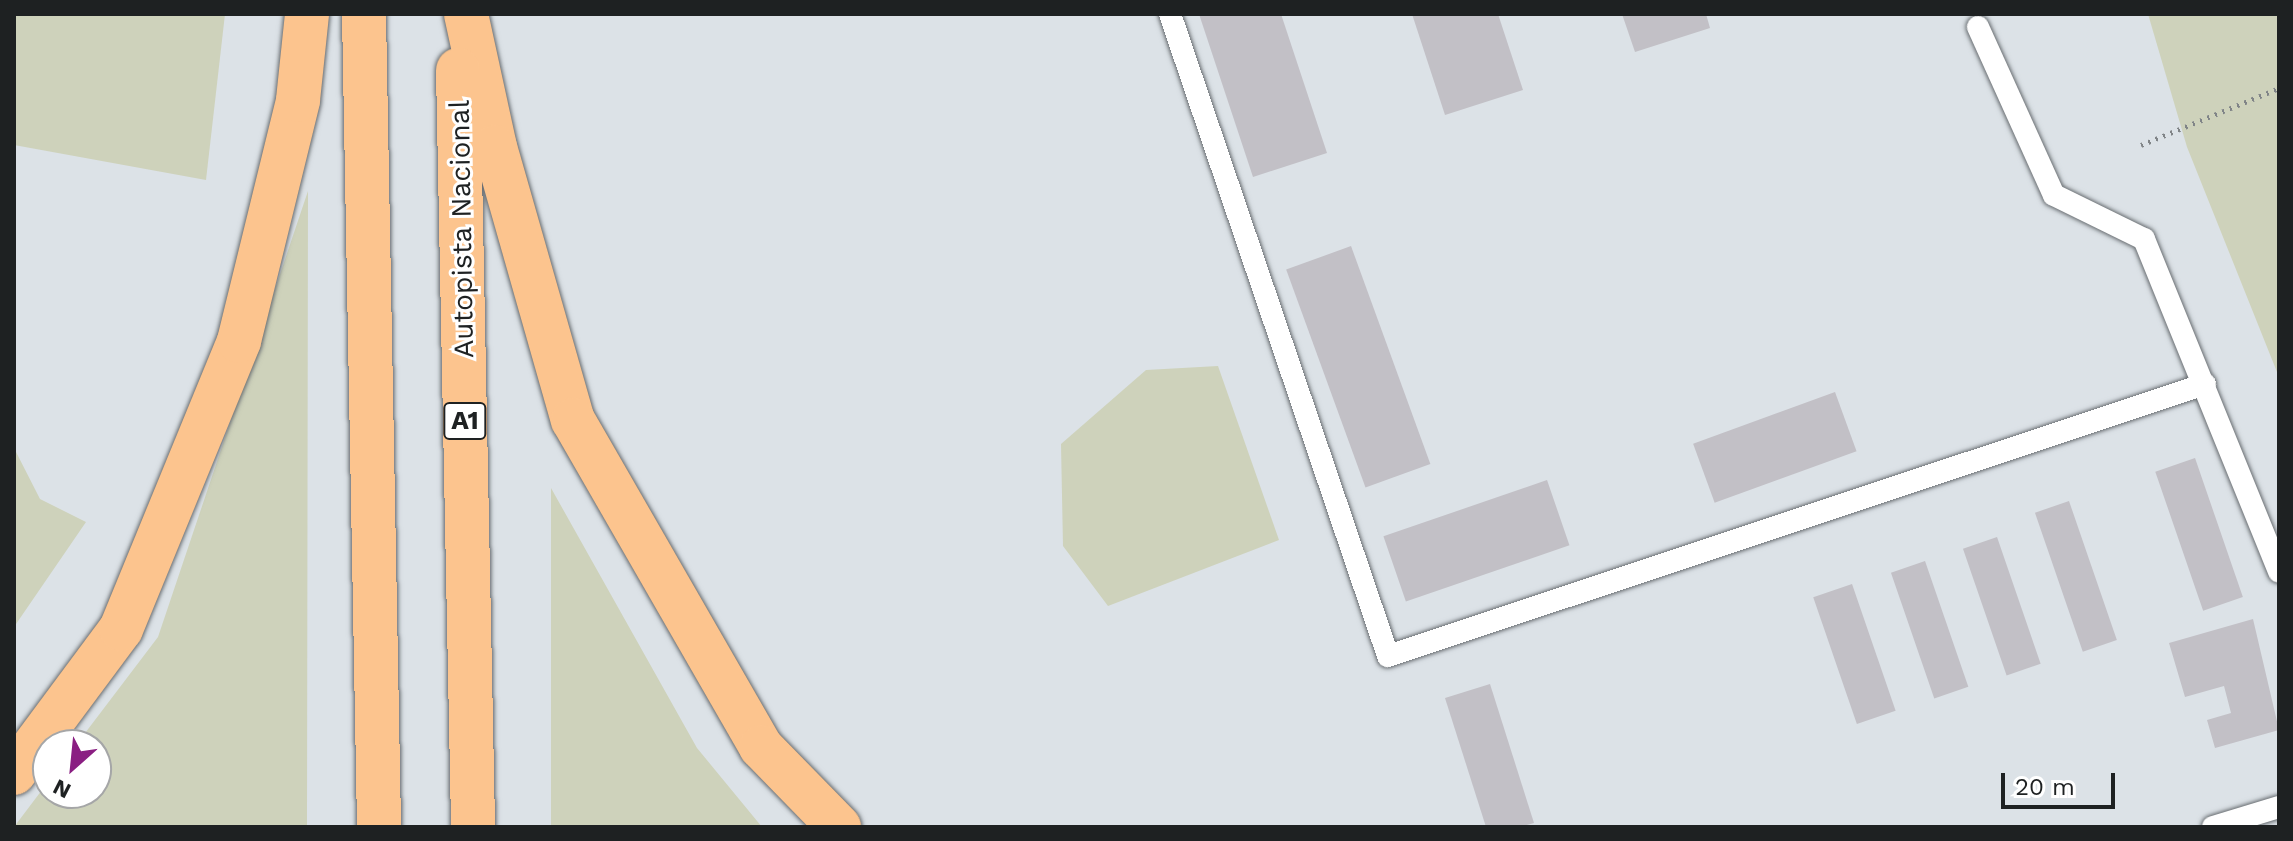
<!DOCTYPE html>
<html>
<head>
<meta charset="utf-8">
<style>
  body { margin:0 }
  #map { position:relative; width:2293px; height:841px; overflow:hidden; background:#dce2e7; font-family:"Work Sans",sans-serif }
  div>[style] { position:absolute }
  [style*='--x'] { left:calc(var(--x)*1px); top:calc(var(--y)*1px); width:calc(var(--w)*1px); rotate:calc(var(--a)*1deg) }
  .green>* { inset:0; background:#ced2bb }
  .building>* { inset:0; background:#c2c0c6; transform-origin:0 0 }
  .path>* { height:5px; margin-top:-2.5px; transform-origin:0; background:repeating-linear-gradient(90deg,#808487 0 2px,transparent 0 8px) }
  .roads { filter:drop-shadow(0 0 2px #686d71) drop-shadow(0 0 2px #686d71) }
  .lane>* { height:22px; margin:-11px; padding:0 11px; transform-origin:11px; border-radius:11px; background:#fff }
  .highway>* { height:44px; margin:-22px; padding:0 22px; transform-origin:22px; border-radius:22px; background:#fcc48e }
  span { translate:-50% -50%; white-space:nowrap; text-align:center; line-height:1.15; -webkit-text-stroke:6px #fff; paint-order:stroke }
  .shield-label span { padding:2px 6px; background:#fff; border:2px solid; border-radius:6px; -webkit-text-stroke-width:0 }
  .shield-label { font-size:26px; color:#1e2122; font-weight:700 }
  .street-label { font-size:28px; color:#1e2122 }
  .frame { position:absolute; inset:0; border:16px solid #1e2122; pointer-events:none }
  .north { position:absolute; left:32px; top:729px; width:80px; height:80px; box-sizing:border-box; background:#fff; border:2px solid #a5a6a7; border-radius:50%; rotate:207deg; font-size:22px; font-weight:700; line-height:32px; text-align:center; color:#1e2122 }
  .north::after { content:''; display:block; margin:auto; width:28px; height:36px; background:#8a1e82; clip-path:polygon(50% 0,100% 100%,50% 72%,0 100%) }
  .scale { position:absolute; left:2001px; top:773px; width:114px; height:36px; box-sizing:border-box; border:4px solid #1e2122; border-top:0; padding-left:10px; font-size:24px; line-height:28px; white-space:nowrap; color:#1e2122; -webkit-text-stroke:6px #fff; paint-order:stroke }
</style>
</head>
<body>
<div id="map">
  <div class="green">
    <i style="clip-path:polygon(14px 14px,225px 14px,206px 180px,14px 145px)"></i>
    <i style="clip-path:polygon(2148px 14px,2279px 14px,2279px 377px,2187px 147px)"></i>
    <i style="clip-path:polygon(308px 191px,307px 827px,14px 827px,48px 782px,48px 793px,96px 793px,96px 745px,76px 745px,158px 637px)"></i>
    <i style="clip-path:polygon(1218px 366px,1279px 540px,1108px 606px,1063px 546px,1061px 444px,1146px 370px)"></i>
    <i style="clip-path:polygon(14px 448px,40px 499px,86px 522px,14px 627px)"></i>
    <i style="clip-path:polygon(551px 488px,697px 748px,762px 827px,551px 827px)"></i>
  </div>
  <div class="building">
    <i style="clip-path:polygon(1199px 14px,1281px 14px,1327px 153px,1253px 177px)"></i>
    <i style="clip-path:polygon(1412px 14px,1498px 14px,1523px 90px,1445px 115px)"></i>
    <i style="clip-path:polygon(1622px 14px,1706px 14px,1710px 28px,1635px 52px)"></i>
    <i style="left:1351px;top:246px;width:232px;height:69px;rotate:70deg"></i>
    <i style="left:1835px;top:392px;width:63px;height:151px;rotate:70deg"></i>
    <i style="left:2195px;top:458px;width:147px;height:42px;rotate:71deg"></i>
    <i style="left:1547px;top:480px;width:69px;height:173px;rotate:71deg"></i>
    <i style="left:2069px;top:501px;width:147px;height:36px;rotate:71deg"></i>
    <i style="left:1997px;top:537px;width:134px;height:36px;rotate:71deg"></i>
    <i style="left:1925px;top:561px;width:133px;height:36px;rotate:71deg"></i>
    <i style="left:1852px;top:584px;width:134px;height:41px;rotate:71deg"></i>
    <i style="clip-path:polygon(2253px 619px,2279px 730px,2215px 748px,2207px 720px,2231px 713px,2224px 686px,2185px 697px,2169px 643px)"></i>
    <i style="clip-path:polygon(1490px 684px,1534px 823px,1520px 827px,1486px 827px,1445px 698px)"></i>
  </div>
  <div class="path">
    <i style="--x:2141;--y:145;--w:149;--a:-22.4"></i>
  </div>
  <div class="roads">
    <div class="lane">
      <i style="--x:1170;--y:14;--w:678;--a:71.24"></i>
      <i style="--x:1388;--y:656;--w:861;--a:-18.41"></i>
      <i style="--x:1978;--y:27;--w:184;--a:65.7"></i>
      <i style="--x:2054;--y:195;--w:100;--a:26.1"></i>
      <i style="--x:2144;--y:239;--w:359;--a:67.9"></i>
      <i style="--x:2213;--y:827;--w:69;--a:-16.9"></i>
    </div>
    <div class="highway">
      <i style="--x:364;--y:14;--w:813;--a:88.94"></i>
      <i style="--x:466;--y:14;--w:136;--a:77.7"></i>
      <i style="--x:495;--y:147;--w:284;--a:74.1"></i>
      <i style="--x:573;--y:420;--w:377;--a:60.1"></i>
      <i style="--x:761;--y:747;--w:112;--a:45.7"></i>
      <i style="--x:458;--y:70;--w:757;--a:88.86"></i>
      <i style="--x:14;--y:773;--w:179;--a:-53.4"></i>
      <i style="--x:121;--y:629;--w:311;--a:-67.7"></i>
      <i style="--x:239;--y:341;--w:248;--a:-76.2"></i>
      <i style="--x:298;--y:100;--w:86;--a:-84"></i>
    </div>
  </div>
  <div class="shield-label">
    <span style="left:465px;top:421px">A1</span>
  </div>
  <div class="street-label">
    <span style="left:462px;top:229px;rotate:-91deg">Autopista Nacional</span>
  </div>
  <div class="frame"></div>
  <div class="north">N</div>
  <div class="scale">20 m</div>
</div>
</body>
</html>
